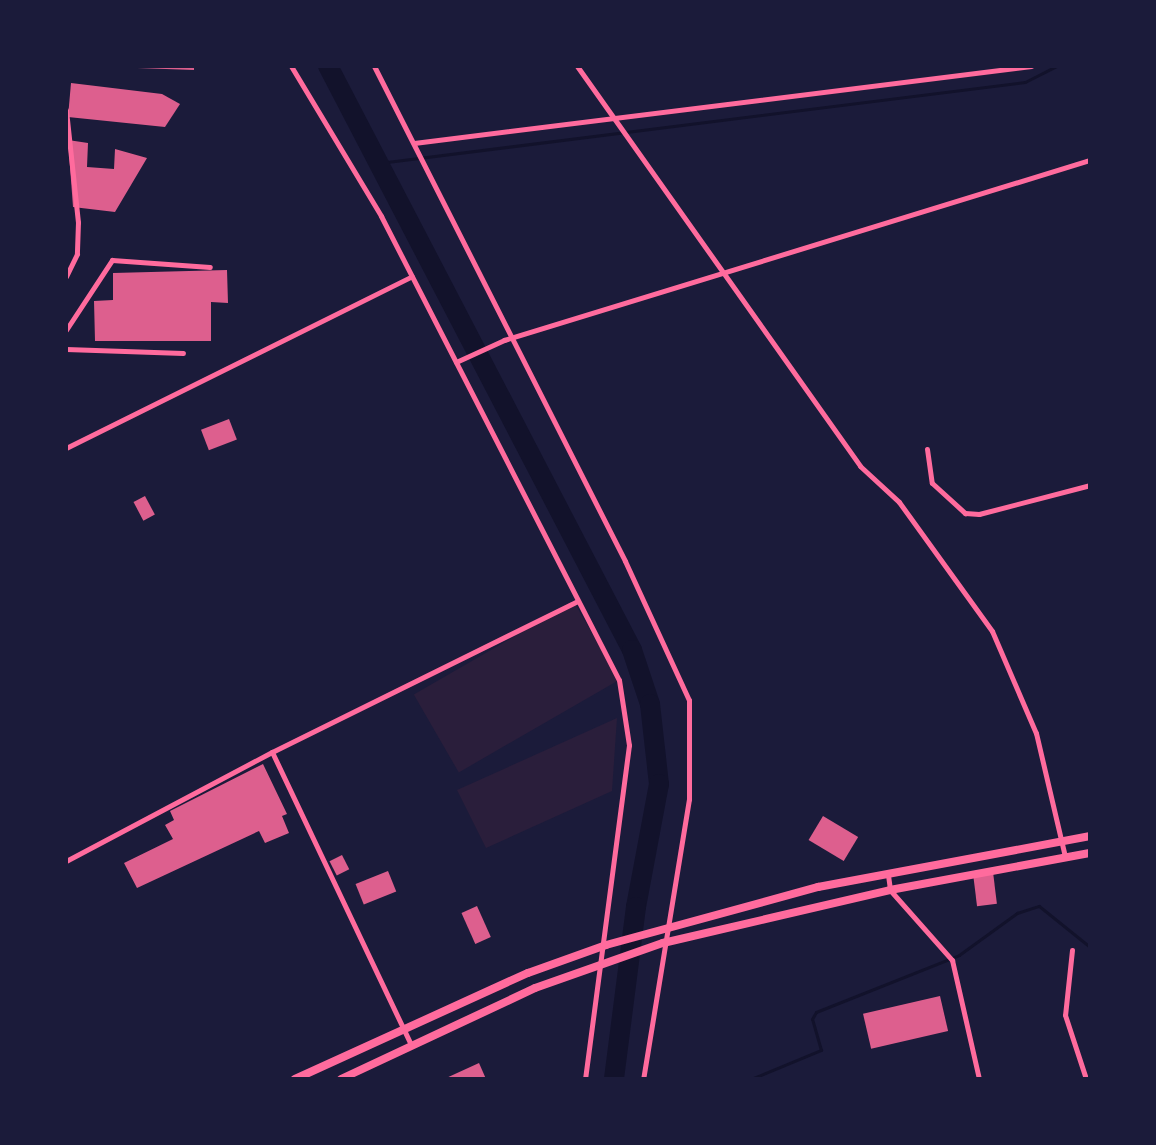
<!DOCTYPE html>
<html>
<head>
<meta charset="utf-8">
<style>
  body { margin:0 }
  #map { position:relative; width:1156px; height:1145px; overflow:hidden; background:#1b1b3a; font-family:"Archivo Narrow",sans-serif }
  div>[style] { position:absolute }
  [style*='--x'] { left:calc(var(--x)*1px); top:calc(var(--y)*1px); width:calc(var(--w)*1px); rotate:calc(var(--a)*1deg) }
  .green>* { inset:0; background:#2a1e3b; transform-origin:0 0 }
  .stream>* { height:3px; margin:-1.5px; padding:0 1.5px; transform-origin:1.5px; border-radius:1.5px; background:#12122b }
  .river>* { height:20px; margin:-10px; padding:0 10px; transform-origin:10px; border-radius:10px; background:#12122b }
  .building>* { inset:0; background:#dd5f8e; transform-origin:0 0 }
  .minor>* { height:5px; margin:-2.5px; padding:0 2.5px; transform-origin:2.5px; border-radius:2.5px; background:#ff6b9d }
  .primary>* { height:8px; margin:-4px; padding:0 4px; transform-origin:4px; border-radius:4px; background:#ff6b9d }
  span { translate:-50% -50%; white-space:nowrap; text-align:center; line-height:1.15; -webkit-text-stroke:8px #1b1b3a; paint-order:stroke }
  .frame { position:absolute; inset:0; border:68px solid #1b1b3a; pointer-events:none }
</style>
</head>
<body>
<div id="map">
  <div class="green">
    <i style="left:574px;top:602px;width:90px;height:185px;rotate:60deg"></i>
    <i style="clip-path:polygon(617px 718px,612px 791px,486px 848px,457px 790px)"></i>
  </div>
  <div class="stream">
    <i style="--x:379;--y:163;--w:651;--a:-7.15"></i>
    <i style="--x:1025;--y:82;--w:35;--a:-27"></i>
    <i style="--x:751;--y:1079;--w:76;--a:-22.5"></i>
    <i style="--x:821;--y:1050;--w:32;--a:-106"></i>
    <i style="--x:812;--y:1019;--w:8;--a:-60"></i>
    <i style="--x:816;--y:1012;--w:154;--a:-21.7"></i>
    <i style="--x:959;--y:955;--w:72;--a:-35.9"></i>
    <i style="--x:1017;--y:913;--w:23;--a:-18"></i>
    <i style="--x:1039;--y:906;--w:65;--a:38.8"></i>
  </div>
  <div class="river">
    <i style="--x:328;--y:66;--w:658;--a:62.5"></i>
    <i style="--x:632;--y:650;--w:57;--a:71.6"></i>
    <i style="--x:650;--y:704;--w:81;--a:83.6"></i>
    <i style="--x:659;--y:784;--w:125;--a:100.6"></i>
    <i style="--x:636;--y:907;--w:173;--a:97.3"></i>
  </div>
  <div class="building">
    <i style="clip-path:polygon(81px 66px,194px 66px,194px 70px)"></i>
    <i style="clip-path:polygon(71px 83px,162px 94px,180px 104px,165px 127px,68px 117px)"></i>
    <i style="clip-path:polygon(68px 140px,88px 143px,87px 167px,114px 169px,115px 149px,147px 158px,115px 212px,73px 207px)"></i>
    <i style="clip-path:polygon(227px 270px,228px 303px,211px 302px,211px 341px,95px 341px,94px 301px,113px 300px,113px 273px)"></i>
    <i style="left:229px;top:419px;width:22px;height:30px;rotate:69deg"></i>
    <i style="left:145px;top:496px;width:21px;height:13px;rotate:62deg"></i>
    <i style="clip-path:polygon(263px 764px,287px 814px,282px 816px,289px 833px,265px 843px,259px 831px,137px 888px,124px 863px,173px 839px,165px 825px,174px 820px,170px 811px)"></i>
    <i style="left:823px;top:816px;width:41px;height:28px;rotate:31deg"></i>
    <i style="left:342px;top:855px;width:16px;height:14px;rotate:63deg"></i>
    <i style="left:388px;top:871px;width:22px;height:35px;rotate:68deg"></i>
    <i style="left:993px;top:872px;width:32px;height:20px;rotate:83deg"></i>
    <i style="left:477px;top:906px;width:34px;height:17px;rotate:66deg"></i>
    <i style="left:940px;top:996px;width:36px;height:79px;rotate:77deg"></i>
    <i style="clip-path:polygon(479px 1063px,486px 1079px,444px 1079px)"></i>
  </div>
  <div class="minor">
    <i style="--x:291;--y:66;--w:175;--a:59"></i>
    <i style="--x:381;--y:216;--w:521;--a:62.85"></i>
    <i style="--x:619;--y:680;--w:66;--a:81.3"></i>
    <i style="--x:629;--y:745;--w:337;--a:97.5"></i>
    <i style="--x:374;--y:66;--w:555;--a:63.11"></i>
    <i style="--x:625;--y:561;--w:153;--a:65.3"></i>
    <i style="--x:689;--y:700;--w:99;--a:90"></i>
    <i style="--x:689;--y:799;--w:284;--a:99.3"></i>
    <i style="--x:577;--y:66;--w:490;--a:54.7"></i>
    <i style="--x:860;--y:466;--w:53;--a:42.7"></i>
    <i style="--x:899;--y:502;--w:159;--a:54.2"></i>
    <i style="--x:992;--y:631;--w:111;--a:66.7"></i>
    <i style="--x:1036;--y:733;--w:127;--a:76.8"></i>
    <i style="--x:66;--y:110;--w:113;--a:83.9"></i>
    <i style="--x:78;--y:222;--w:32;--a:92"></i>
    <i style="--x:77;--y:254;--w:25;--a:116"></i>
    <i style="--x:414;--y:143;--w:622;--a:-7.11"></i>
    <i style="--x:66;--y:330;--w:84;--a:-56.7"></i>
    <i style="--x:112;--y:260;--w:98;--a:4.1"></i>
    <i style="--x:66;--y:349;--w:117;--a:2"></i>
    <i style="--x:456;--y:362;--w:53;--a:-24.6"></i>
    <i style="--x:504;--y:340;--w:613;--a:-17.08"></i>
    <i style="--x:66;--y:448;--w:386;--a:-26.4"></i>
    <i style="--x:927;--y:449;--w:34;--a:82"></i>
    <i style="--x:932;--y:483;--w:45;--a:42.3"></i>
    <i style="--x:965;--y:513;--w:14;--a:4"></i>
    <i style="--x:979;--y:514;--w:115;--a:-14.6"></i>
    <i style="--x:272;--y:752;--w:324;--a:64.6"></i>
    <i style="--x:66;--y:861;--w:233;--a:-27.9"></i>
    <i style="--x:272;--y:752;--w:341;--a:-26.3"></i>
    <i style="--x:888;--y:875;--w:15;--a:82"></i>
    <i style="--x:890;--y:890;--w:94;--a:48.5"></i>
    <i style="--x:952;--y:960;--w:122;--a:77.2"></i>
    <i style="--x:1072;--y:950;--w:65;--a:96.1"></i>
    <i style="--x:1065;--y:1015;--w:67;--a:71.8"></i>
  </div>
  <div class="primary">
    <i style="--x:295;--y:1079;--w:256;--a:-24.5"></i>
    <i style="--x:528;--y:973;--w:83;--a:-19.7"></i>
    <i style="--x:606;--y:945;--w:220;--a:-15.3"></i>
    <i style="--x:818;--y:887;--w:277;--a:-10.6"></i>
    <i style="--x:341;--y:1079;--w:214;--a:-25.1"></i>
    <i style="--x:535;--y:988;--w:136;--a:-19.4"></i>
    <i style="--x:663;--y:943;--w:233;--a:-13.1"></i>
    <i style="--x:890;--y:890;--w:203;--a:-10.5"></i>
  </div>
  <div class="frame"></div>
</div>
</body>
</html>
